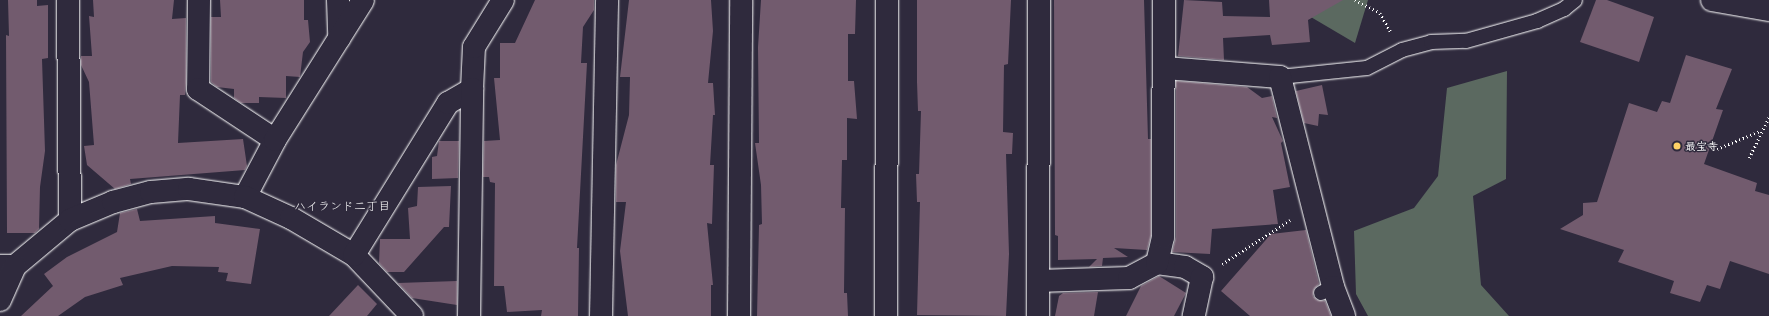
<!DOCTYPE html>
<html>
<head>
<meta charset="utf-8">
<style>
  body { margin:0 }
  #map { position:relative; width:1769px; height:316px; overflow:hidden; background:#2f2a3d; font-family:Mali,"Klee One",sans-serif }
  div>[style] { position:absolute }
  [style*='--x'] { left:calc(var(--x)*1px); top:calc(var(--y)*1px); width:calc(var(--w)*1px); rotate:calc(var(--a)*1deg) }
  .green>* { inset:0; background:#5b6960 }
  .building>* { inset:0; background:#725b6e }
  .path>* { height:2.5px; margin-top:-1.25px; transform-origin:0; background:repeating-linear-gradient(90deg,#fff 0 1px,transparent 0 4px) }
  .roads { filter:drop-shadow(0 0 1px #fff) drop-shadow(0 0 1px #fff) }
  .service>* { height:14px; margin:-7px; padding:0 7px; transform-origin:7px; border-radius:7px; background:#2f2a3d }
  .minor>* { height:22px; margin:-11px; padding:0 11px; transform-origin:11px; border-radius:11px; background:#2f2a3d }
  .tertiary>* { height:22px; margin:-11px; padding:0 11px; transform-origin:11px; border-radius:11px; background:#2f2a3d }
  .dots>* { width:11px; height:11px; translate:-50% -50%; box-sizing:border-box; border:2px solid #2f2a3d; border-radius:50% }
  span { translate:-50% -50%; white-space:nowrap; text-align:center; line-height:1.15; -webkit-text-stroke:3px #2f2a3d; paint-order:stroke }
  .poi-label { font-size:11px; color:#fff; font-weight:700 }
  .left { translate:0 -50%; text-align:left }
  .neighbourhood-label { font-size:12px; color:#fff }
</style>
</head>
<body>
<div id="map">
  <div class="green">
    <i style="clip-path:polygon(1282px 0,1368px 0,1355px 43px)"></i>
    <i style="clip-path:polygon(1507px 71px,1506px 179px,1473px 196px,1481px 285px,1509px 316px,1368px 316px,1356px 294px,1354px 231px,1414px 208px,1438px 176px,1447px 88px)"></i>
  </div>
  <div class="building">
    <i style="clip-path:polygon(8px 0,37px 0,37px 6px,48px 5px,48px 58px,42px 59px,45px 151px,40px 187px,39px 229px,35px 233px,7px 233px,6px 35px,9px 36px)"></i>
    <i style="clip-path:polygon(93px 0,174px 0,172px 19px,186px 18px,186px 83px,185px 95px,180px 95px,178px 143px,243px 139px,247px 166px,245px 170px,130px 179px,131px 184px,115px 189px,87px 165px,84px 146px,94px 145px,89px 82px,81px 65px,81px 56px,92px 56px,89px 16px,94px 17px)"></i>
    <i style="clip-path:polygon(220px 0,304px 0,304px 20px,308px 20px,310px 42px,303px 52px,300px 77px,286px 76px,286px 98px,259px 97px,259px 103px,241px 103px,234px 98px,234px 89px,217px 87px,211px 82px,211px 17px,221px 17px)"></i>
    <i style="clip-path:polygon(535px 0,594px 0,594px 10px,583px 27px,581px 63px,587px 63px,577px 248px,579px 248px,578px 316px,541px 316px,542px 310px,507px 312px,504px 286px,494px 286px,495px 183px,490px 182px,489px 177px,483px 177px,484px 141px,500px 140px,494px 78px,500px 78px,500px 43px,515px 43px)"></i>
    <i style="clip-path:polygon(629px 0,711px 0,713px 31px,708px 83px,713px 83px,715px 115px,713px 115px,710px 165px,714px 165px,712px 224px,707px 223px,713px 285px,711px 285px,711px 316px,628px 316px,620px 251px,626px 202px,616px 202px,616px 165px,629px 115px,630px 77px,620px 77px)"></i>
    <i style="clip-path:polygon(761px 0,856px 0,855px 34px,848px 34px,848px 81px,854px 81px,857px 119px,847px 118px,847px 160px,842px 160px,841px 208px,845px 208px,844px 293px,847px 293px,848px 316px,757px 316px,759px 225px,762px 224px,761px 185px,755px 143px,759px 143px,758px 47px)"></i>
    <i style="clip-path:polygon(917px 0,1011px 0,1008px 64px,1004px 65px,1003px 132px,1013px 133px,1012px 154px,1006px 154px,1009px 254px,1006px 316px,917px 315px,920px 202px,917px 202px,916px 174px,919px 174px,921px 111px,918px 111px,917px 82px)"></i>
    <i style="clip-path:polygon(1054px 0,1144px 0,1148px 139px,1151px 139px,1151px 236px,1147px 250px,1114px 248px,1128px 257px,1103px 258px,1102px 266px,1089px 267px,1097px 259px,1058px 260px,1058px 236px,1055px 235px)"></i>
    <i style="clip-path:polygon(1184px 0,1222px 2px,1223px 16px,1270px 17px,1269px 0,1343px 0,1308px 20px,1310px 42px,1272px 45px,1270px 35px,1223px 38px,1224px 60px,1178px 56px)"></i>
    <i style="clip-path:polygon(1596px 0,1607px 0,1654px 17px,1639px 62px,1580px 42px)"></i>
    <i style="clip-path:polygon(1686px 55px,1732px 69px,1716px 109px,1723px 110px,1704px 164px,1757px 183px,1755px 191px,1769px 195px,1769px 274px,1730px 261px,1720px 289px,1707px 285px,1700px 302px,1670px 293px,1674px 281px,1618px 262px,1624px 250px,1560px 229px,1583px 215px,1583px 203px,1597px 202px,1629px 103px,1657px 112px,1662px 101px,1670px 103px)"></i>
    <i style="clip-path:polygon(1176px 81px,1247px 87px,1262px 98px,1272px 96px,1277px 118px,1272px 117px,1283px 141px,1281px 143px,1290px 187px,1273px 190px,1278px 224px,1212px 229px,1210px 254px,1172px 252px,1176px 237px)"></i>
    <i style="clip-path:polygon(1322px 85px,1328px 115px,1319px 114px,1318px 126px,1304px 123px,1296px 91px)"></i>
    <i style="clip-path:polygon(439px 141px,459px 141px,458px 178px,432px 179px,432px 157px,437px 156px)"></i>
    <i style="clip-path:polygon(451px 186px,449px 227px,444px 227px,404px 272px,387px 272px,379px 263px,380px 239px,410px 239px,408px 208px,417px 206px,418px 187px)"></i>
    <i style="clip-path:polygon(137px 209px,140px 221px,215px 216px,215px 223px,260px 229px,251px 284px,226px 281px,228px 273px,218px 272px,219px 267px,172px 266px,120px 278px,123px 285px,85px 297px,58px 316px,21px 316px,53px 286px,44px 274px,67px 257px,117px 232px,120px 213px)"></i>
    <i style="clip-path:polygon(1306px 230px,1319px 284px,1314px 289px,1313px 296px,1317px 300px,1325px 301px,1331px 316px,1250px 316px,1221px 291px,1271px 234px)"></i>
    <i style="clip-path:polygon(1159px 276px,1186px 293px,1174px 316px,1126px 316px,1141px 286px)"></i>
    <i style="clip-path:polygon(457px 281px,457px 305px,412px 298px,398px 283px)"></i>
    <i style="clip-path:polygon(358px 285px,377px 304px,367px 316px,329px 316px)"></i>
    <i style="clip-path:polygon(1098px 292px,1094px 316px,1055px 316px,1059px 296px,1063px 293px)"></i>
  </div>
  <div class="path">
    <i style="--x:1355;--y:0;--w:28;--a:27"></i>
    <i style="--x:1380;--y:13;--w:22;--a:60"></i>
    <i style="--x:1717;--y:149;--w:47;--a:-22.7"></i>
    <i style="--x:1749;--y:158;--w:46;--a:-64"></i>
    <i style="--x:1222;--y:264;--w:81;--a:-32.9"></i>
  </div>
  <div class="roads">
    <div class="service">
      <i style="--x:1280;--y:77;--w:87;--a:-5.9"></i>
      <i style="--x:1367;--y:68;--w:39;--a:-27"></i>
      <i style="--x:1402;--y:50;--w:30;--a:-15"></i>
      <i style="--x:1431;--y:42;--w:35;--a:-2"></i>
      <i style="--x:1466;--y:41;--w:74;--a:-15.7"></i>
      <i style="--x:1537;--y:21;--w:30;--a:-24"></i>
      <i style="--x:1564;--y:9;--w:14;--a:-39"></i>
      <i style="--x:1321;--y:293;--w:13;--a:-27"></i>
    </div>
    <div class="minor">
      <i style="--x:68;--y:0;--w:220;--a:89.5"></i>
      <i style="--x:199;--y:0;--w:89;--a:90.6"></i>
      <i style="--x:198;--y:89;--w:92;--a:33.5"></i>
      <i style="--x:338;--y:0;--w:38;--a:88"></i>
      <i style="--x:1712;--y:0;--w:58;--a:10"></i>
      <i style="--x:1165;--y:68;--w:115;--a:4.5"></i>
      <i style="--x:1280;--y:77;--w:217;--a:75.8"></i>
      <i style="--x:1333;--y:287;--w:31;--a:69"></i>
      <i style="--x:245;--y:197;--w:64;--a:-62.2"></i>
      <i style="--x:275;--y:140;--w:165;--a:-57.8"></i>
      <i style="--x:354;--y:255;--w:84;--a:46.4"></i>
      <i style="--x:1157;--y:263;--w:28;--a:8"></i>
      <i style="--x:1185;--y:267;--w:20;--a:30"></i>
      <i style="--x:1202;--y:277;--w:40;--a:102"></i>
      <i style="--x:0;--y:266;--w:15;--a:0"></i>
      <i style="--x:15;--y:266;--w:72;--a:-39.9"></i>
      <i style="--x:70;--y:220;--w:47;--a:-22.7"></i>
      <i style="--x:113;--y:202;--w:39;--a:-15"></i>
      <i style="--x:151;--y:192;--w:38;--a:-5"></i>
      <i style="--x:189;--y:189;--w:57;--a:8.1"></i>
      <i style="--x:245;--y:197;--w:51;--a:24.5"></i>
      <i style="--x:291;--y:218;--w:73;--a:30.4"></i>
      <i style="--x:354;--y:255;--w:179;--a:-58.3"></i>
      <i style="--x:448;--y:103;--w:28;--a:-30"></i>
      <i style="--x:472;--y:89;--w:42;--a:-87.3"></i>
      <i style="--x:474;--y:47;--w:55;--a:-58.3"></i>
      <i style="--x:1038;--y:281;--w:91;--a:-1.9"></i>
      <i style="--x:1129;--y:278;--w:32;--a:-28"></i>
      <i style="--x:1157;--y:263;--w:27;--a:-77"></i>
      <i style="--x:1163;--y:237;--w:237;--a:-89.8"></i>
      <i style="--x:0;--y:300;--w:37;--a:-66"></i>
      <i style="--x:469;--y:316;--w:227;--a:-89.2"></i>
      <i style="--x:601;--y:316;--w:316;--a:-88.9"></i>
      <i style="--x:739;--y:316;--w:316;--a:-89.6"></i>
      <i style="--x:1038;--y:316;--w:316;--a:-89.8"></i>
    </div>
    <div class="tertiary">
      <i style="--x:886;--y:316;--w:316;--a:-89.8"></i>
    </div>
  </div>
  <div class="dots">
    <i style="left:1677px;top:146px;background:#ffd166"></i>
  </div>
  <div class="poi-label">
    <span class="left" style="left:1685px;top:146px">最宝寺</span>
  </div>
  <div class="neighbourhood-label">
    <span style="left:342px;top:206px">ハイランド二丁目</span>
  </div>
</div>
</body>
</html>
